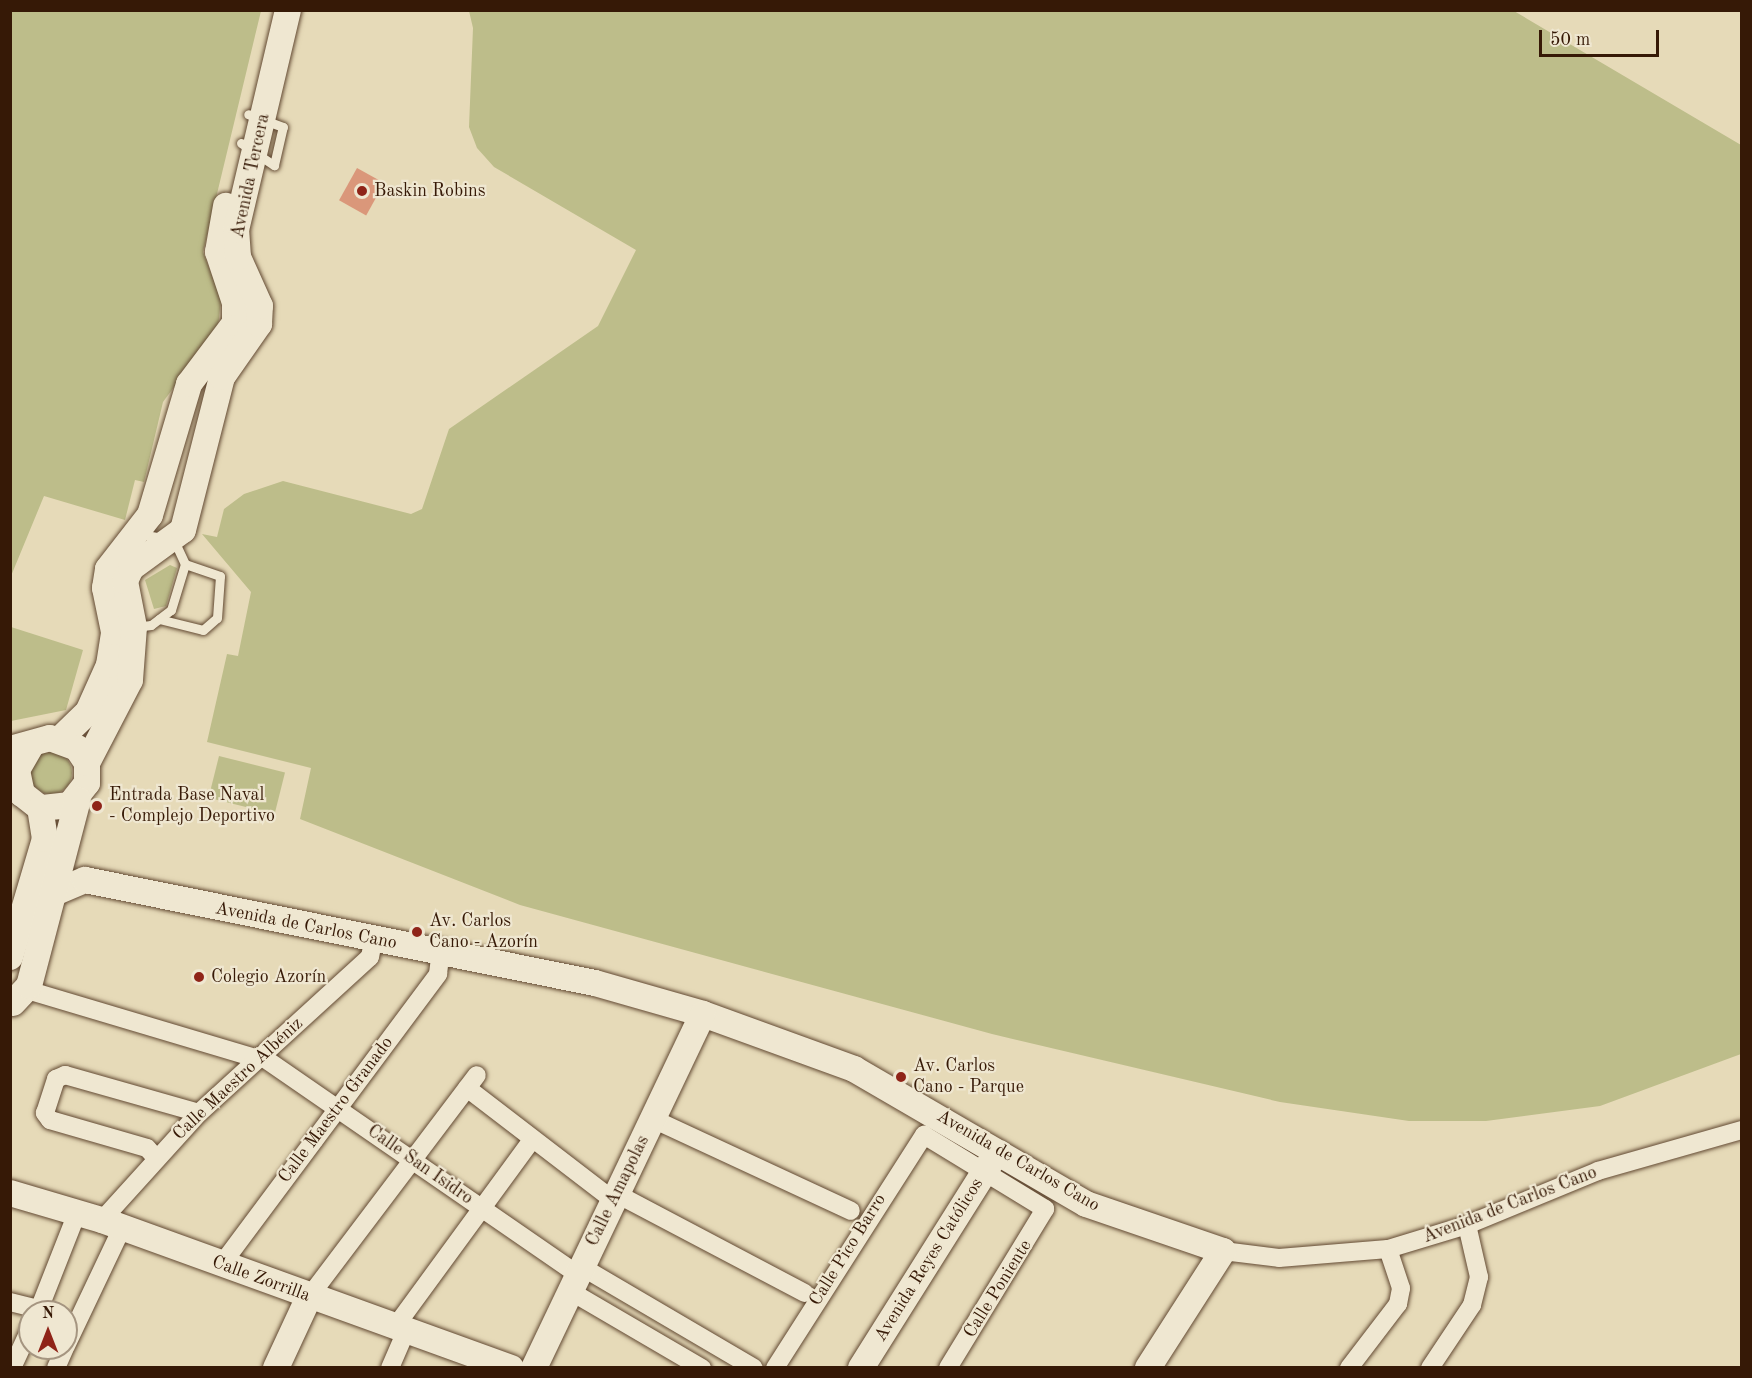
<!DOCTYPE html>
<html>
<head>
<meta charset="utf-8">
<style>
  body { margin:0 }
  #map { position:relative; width:1752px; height:1378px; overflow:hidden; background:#e6dab8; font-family:"Old Standard TT",serif }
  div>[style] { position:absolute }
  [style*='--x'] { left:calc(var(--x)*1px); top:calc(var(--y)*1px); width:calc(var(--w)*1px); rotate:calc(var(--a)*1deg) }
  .green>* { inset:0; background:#bdbd8a; transform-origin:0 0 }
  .round { border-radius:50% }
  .building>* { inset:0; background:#da977a; transform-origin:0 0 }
  .roads { filter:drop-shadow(0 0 2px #624932) drop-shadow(0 0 2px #624932) }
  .lane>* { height:9px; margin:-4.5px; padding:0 4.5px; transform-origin:4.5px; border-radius:4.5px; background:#efe7d1 }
  .street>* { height:18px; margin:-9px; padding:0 9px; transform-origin:9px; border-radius:9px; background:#efe7d1 }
  .secondary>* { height:26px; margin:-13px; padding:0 13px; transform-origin:13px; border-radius:13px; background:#efe7d1 }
  .dots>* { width:16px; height:16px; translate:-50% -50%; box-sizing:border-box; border:3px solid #efe7d1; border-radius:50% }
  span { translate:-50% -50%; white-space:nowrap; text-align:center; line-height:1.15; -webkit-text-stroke:4.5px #efe7d1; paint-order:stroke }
  .street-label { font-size:18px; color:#361906 }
  .poi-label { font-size:18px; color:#361906 }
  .left { translate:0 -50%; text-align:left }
  .frame { position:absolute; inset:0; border:12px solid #361906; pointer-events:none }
  .north { position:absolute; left:18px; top:1300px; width:60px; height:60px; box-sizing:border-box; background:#efe7d1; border:2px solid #a59580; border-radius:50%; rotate:0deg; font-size:16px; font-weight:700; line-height:24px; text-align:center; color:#361906 }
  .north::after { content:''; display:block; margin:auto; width:21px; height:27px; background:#8f2418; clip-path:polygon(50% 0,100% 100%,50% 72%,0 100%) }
  .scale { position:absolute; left:1539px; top:30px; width:120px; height:27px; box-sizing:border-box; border:3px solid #361906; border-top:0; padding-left:8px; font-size:18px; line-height:21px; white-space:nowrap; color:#361906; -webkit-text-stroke:4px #efe7d1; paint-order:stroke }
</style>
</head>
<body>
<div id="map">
  <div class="green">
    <i style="clip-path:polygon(11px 11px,261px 11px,203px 252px,221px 299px,218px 327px,163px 402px,144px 482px,135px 480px,125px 520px,44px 496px,11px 576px)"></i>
    <i style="clip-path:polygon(469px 11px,1514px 11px,1741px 145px,1741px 1054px,1600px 1106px,1486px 1121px,1409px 1121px,1280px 1102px,992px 1034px,520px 905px,300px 819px,311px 768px,207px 742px,227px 654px,238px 656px,251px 592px,202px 534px,217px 537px,224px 509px,244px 494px,283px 481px,411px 514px,422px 509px,449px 429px,598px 326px,636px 250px,494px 167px,477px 148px,469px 127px,473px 28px)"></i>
    <i style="clip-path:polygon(170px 565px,177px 568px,166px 606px,154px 609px,145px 580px)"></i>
    <i style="clip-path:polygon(11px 627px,83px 650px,66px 710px,11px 721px)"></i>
    <i class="round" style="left:30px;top:752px;width:42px;height:42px"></i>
    <i style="left:219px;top:756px;width:68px;height:43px;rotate:14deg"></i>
  </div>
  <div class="building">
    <i style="left:357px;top:168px;width:31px;height:37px;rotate:29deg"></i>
  </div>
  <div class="roads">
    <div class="lane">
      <i style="--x:241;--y:143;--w:40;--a:34"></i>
      <i style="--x:274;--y:165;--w:39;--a:-77"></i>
      <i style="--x:283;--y:127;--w:37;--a:-160"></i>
      <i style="--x:159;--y:619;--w:45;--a:14"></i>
      <i style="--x:203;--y:630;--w:18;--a:-41"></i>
      <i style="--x:217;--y:618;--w:42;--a:-85.9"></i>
      <i style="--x:220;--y:576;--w:37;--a:-161"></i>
      <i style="--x:135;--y:627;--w:16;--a:-7"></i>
      <i style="--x:151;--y:625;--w:25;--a:-37"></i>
      <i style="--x:171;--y:610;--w:48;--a:-73.1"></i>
      <i style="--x:185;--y:564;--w:26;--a:-115"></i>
      <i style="--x:174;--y:540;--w:35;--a:-170"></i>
    </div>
    <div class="street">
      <i style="--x:27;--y:990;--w:241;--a:16.6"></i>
      <i style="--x:261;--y:1056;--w:385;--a:34.6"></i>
      <i style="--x:467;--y:1088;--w:185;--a:37.5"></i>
      <i style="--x:653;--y:1119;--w:218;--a:24.9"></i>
      <i style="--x:156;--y:1158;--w:13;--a:-132"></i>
      <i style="--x:147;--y:1148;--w:101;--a:-163.9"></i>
      <i style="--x:50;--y:1120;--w:9;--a:-126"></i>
      <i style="--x:45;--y:1113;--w:36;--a:-72"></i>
      <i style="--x:56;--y:1079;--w:10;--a:-24"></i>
      <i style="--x:65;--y:1075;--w:139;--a:15.8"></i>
      <i style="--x:617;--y:1194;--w:212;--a:27.8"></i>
      <i style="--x:102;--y:1220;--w:144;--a:-47.8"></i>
      <i style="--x:199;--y:1113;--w:231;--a:-42.4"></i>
      <i style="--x:370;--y:957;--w:16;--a:-79"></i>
      <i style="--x:1223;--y:1251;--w:56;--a:7.1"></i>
      <i style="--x:1279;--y:1258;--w:109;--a:-4.7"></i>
      <i style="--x:1388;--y:1249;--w:83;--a:-16.9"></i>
      <i style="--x:1467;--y:1225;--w:142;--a:-22.4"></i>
      <i style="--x:1598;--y:1171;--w:150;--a:-15.9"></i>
      <i style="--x:222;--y:1264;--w:362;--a:-53.3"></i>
      <i style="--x:438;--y:974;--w:23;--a:-83"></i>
      <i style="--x:582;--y:1267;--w:199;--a:30.4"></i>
      <i style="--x:570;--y:1291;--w:153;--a:30.3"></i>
      <i style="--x:309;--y:1297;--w:278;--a:-52.9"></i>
      <i style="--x:10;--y:1302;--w:30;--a:14"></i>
      <i style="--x:38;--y:1312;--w:106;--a:-68.5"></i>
      <i style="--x:395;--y:1327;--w:232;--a:-53.8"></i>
      <i style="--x:66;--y:1346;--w:131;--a:-64.6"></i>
      <i style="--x:12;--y:1368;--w:43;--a:-65.2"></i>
      <i style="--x:56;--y:1368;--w:22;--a:-66"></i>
      <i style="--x:390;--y:1368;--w:40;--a:-66.6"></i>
      <i style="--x:775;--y:1368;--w:277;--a:-57.4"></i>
      <i style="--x:924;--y:1135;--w:142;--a:31.4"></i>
      <i style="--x:1045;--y:1209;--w:186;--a:121.4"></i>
      <i style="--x:1349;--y:1368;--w:81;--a:-52.6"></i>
      <i style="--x:1398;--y:1304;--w:16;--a:-79"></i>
      <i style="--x:1401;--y:1288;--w:41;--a:-108.4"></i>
      <i style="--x:1430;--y:1368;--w:76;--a:-56.3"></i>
      <i style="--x:1472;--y:1305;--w:29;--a:-76"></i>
      <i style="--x:1479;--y:1277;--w:53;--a:-103"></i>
    </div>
    <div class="secondary">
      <i style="--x:60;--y:739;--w:39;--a:-44"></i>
      <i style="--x:88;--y:712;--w:51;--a:-65.9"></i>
      <i style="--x:109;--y:665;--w:33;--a:-81"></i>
      <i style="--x:114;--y:632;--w:45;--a:-101.6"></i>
      <i style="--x:105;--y:588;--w:19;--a:-81"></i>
      <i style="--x:108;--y:569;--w:68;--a:-52.1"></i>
      <i style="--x:150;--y:515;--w:137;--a:-73.4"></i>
      <i style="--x:189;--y:384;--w:76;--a:-53"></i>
      <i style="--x:235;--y:323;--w:20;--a:-90"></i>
      <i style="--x:235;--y:303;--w:54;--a:-108.4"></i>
      <i style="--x:218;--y:252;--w:47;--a:-80.1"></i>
      <i style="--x:10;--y:749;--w:41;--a:-15.4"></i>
      <i style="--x:50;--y:738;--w:29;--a:20"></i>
      <i style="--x:77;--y:748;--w:18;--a:56"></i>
      <i style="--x:87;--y:763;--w:20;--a:90"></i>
      <i style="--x:87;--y:783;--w:28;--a:128"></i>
      <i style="--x:70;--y:805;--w:30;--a:174"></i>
      <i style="--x:40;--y:808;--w:23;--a:-142"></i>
      <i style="--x:22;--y:794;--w:25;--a:-102"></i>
      <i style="--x:17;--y:770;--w:30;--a:-60"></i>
      <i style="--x:87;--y:763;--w:93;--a:-62.6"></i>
      <i style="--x:130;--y:680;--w:53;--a:-85.7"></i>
      <i style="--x:134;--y:627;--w:47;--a:-101.1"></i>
      <i style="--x:125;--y:581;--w:14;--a:-65"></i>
      <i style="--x:131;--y:568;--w:64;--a:-36.2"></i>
      <i style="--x:183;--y:530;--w:158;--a:-75.7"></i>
      <i style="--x:222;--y:377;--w:65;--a:-55.1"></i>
      <i style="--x:259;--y:324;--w:18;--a:-87"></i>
      <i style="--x:260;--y:306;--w:54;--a:-114.2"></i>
      <i style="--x:238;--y:257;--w:27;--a:-94"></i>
      <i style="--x:236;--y:230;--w:226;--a:-76.7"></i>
      <i style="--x:54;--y:893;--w:34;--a:-23"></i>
      <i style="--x:85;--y:880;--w:520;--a:11.42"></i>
      <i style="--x:595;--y:983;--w:112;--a:16"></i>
      <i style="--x:703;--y:1014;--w:161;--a:20"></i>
      <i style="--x:854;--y:1069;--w:268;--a:30.2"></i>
      <i style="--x:1086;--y:1204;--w:145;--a:18.9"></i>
      <i style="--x:1223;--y:1251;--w:139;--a:122.7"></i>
      <i style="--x:10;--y:957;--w:123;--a:-73.5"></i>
      <i style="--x:45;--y:839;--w:31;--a:-99"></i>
      <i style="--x:13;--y:1003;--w:23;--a:-47"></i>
      <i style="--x:29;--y:986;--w:193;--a:-75.3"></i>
      <i style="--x:10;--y:1193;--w:96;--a:16.4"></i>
      <i style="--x:102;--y:1220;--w:435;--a:19.9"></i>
      <i style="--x:276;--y:1368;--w:78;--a:-65.1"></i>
      <i style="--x:534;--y:1368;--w:392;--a:-64.5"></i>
      <i style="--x:861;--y:1368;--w:255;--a:-57.8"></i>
    </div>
  </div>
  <div class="dots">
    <i style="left:362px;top:191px;background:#8f2418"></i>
    <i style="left:97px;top:806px;background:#8f2418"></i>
    <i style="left:417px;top:932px;background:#8f2418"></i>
    <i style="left:199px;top:977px;background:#8f2418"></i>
    <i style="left:901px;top:1077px;background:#8f2418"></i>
  </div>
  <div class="street-label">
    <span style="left:251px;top:176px;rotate:-78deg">Avenida Tercera</span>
    <span style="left:306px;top:926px;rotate:11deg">Avenida de Carlos Cano</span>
    <span style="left:238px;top:1079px;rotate:-43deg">Calle Maestro Albéniz</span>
    <span style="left:336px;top:1110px;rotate:-53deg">Calle Maestro Granado</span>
    <span style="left:1018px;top:1161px;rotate:30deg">Avenida de Carlos Cano</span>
    <span style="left:420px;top:1165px;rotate:35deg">Calle San Isidro</span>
    <span style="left:618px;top:1191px;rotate:-64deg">Calle Amapolas</span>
    <span style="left:1510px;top:1205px;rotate:-21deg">Avenida de Carlos Cano</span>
    <span style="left:848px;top:1250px;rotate:-58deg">Calle Pico Barro</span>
    <span style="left:929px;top:1260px;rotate:-58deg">Avenida Reyes Católicos</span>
    <span style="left:261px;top:1279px;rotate:20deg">Calle Zorrilla</span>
    <span style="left:998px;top:1289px;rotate:-58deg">Calle Poniente</span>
  </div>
  <div class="poi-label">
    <span class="left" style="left:374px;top:191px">Baskin Robins</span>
    <span class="left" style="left:109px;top:806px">Entrada Base Naval<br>- Complejo Deportivo</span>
    <span class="left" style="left:429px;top:932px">Av. Carlos<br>Cano - Azorín</span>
    <span class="left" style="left:211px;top:977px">Colegio Azorín</span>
    <span class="left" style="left:913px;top:1077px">Av. Carlos<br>Cano - Parque</span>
  </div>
  <div class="frame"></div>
  <div class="north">N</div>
  <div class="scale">50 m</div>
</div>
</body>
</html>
